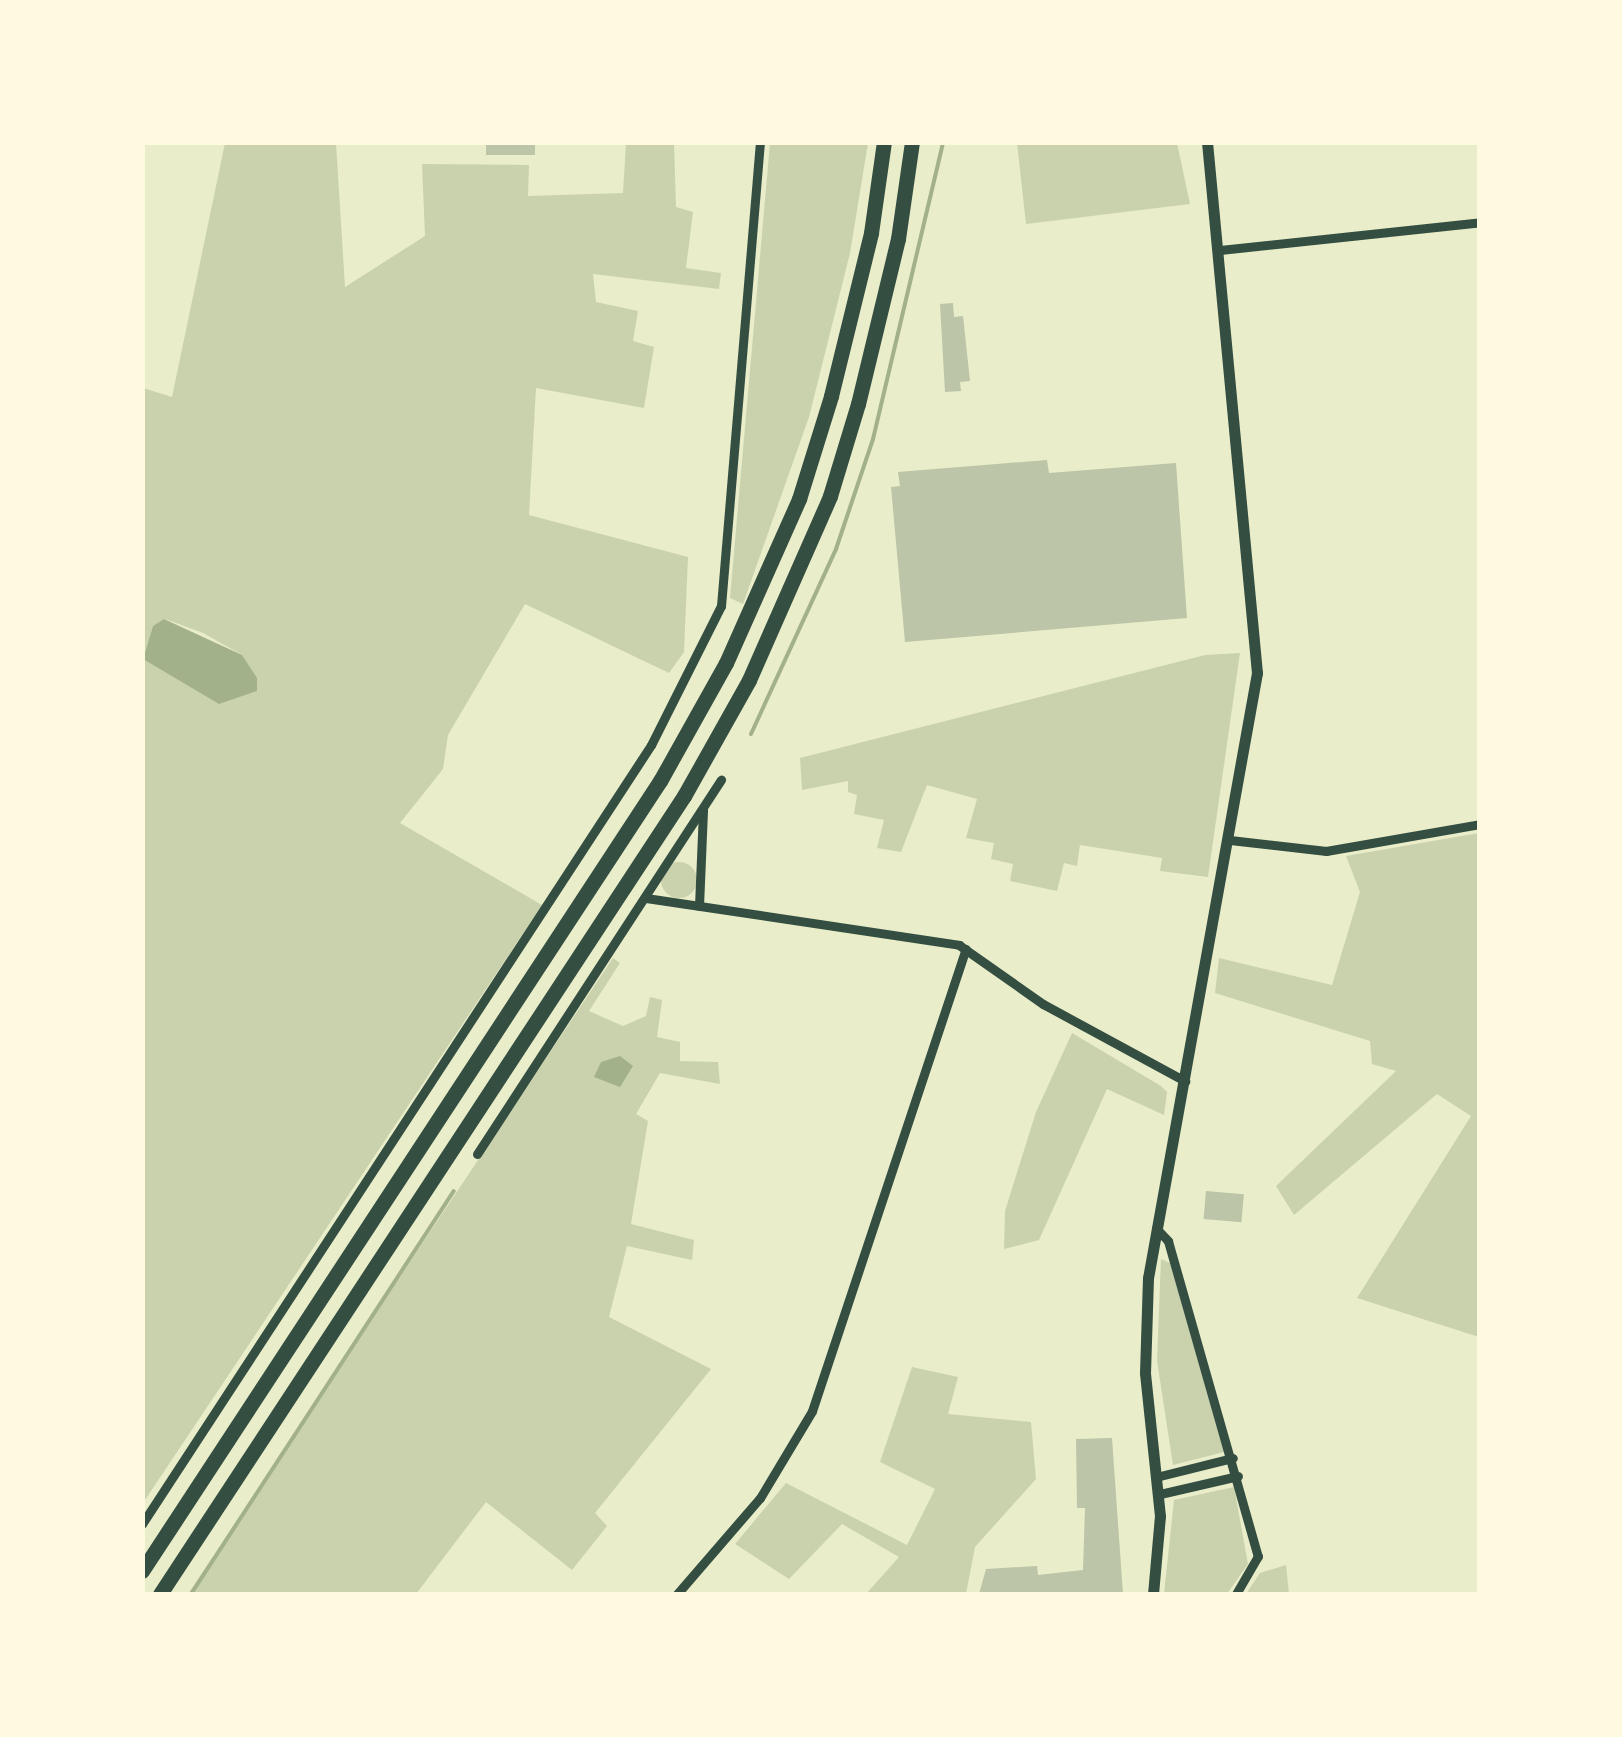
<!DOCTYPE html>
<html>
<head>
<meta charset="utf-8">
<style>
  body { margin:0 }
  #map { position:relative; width:1622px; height:1737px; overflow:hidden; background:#e9edc9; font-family:"Sofia Sans Condensed",sans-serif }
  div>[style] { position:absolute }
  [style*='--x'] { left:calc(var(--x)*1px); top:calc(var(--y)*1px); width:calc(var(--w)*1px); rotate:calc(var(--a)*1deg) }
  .green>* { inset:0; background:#cad2ad }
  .round { border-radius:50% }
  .water>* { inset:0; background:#a3b18a }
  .stream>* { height:4px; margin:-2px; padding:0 2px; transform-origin:2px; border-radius:2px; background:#a3b18a }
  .building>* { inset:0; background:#bcc5a7; transform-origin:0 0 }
  .minor>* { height:9px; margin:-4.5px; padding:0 4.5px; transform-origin:4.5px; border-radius:4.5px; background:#344e41 }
  .tertiary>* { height:11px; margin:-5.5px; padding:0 5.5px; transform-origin:5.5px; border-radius:5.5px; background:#344e41 }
  .trunk>* { height:15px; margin:-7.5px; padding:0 7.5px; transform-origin:7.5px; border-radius:7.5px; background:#344e41 }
  span { translate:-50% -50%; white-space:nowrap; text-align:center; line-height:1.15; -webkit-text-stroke:10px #fefae0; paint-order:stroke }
  .frame { position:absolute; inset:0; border:145px solid #fefae0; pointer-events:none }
</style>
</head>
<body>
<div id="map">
  <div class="green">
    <i style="clip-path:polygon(evenodd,225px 143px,336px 143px,345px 287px,425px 236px,422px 164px,529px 165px,528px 196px,623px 193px,626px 143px,674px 143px,676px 207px,693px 212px,686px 268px,721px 273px,719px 289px,593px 274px,596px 302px,638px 311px,633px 341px,654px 347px,644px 408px,536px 388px,529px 515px,688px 557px,684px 652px,669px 673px,525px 604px,448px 735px,443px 769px,400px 823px,542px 905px,143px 1503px,143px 388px,172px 397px,225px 143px,165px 619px,203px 633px,242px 655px,143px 659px,153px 626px,165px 619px)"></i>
    <i style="clip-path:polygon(770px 143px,868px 143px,850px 253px,809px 417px,743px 604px,730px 598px)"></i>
    <i style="clip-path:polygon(1017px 143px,1177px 143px,1190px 204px,1026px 224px)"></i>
    <i style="clip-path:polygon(1240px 653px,1208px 877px,1160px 871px,1162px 858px,1080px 845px,1077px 866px,1064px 863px,1057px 891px,1010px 881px,1013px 864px,991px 859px,994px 843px,966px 838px,977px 799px,927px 785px,901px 852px,877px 848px,884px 820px,854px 814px,857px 795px,848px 792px,848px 781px,802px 790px,800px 758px,1205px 655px)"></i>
    <i style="clip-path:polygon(1479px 833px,1480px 833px,1479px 1337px,1357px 1298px,1471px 1116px,1437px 1094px,1294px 1215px,1276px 1186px,1396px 1071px,1372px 1064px,1370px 1041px,1215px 993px,1219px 958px,1332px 985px,1360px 892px,1346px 856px)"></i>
    <i class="round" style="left:661px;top:862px;width:36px;height:36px"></i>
    <i style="clip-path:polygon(613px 958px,620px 963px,589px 1011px,623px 1026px,646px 1016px,650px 997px,662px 1000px,657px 1037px,680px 1042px,680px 1061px,718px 1062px,720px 1084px,660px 1073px,636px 1114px,648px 1121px,631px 1224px,694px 1240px,692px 1260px,627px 1246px,609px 1317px,711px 1369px,595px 1513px,607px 1526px,572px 1570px,486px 1502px,416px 1594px,188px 1594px)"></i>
    <i style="clip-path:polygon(1072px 1033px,1161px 1086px,1167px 1092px,1164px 1115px,1107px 1089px,1039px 1240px,1004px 1249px,1005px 1211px,1036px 1112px)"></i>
    <i style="clip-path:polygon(1161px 1259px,1170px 1263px,1224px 1452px,1173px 1465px,1157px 1361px)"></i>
    <i style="clip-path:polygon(912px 1367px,958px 1377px,948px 1414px,1031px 1422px,1036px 1479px,975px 1547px,966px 1594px,866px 1594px,899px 1557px,842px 1524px,789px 1579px,735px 1544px,786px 1483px,907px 1545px,935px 1489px,880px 1462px)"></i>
    <i style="clip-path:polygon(1234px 1487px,1248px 1564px,1227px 1594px,1164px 1594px,1174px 1500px)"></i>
    <i style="clip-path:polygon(1286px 1565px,1289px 1594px,1246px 1594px,1260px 1573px)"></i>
  </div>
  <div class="water">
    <i style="clip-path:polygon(164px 619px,242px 655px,257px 678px,257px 691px,219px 704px,143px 659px,153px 626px)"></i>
    <i style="clip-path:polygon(620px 1056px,633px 1066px,620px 1087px,594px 1077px,601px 1062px)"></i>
  </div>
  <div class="stream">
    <i style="--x:751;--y:734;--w:204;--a:-65.3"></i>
    <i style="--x:836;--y:549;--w:116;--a:-71.4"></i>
    <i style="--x:873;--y:439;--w:305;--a:-76.7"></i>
    <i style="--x:191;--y:1594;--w:481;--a:-56.9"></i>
  </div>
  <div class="building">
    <i style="left:486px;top:142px;width:49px;height:13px"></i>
    <i style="clip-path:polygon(953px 303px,954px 317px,963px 316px,970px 381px,960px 382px,961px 391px,945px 392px,940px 304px)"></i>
    <i style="clip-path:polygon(1047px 460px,1049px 473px,1176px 463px,1187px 618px,905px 642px,891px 487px,900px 486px,898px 472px)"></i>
    <i style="left:1206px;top:1191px;width:38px;height:28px;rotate:5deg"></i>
    <i style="clip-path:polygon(1112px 1438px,1123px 1594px,979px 1594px,986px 1569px,1037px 1566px,1038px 1575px,1083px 1570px,1085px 1508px,1077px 1508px,1076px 1439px)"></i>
  </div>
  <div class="minor">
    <i style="--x:1220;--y:250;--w:262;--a:-6.1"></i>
    <i style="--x:1230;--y:840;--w:97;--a:6.5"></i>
    <i style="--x:1326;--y:851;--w:156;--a:-9.9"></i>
    <i style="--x:646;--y:898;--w:317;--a:8.5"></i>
    <i style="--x:959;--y:945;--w:103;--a:35.1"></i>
    <i style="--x:1043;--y:1004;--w:162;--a:28.5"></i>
    <i style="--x:699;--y:906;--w:97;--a:-87.6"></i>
    <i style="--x:477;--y:1154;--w:447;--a:-56.9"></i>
    <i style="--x:1156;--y:1228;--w:18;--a:47"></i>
    <i style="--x:1168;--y:1241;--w:328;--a:74.1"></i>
    <i style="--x:1258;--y:1556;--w:44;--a:120.1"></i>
    <i style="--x:1160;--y:1476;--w:75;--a:-13.9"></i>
    <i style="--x:1160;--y:1494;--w:80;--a:-13"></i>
    <i style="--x:142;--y:1524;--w:931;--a:-56.84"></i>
    <i style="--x:651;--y:745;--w:156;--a:-63.3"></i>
    <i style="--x:721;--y:606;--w:466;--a:-85.2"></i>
    <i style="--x:677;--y:1594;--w:127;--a:-49.2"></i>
    <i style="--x:760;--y:1498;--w:101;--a:-59.1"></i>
    <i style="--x:812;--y:1411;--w:487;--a:-71.6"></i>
  </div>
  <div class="tertiary">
    <i style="--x:1153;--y:1594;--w:78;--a:-84.9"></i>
    <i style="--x:1160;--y:1516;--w:144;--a:-96"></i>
    <i style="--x:1145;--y:1373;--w:95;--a:-88.2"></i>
    <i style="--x:1148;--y:1278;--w:615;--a:-79.79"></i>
    <i style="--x:1257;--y:673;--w:533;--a:-95.38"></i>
  </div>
  <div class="trunk">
    <i style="--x:142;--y:1571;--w:945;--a:-56.75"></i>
    <i style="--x:660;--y:781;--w:135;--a:-60.8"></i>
    <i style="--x:726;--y:663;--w:180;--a:-66"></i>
    <i style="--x:799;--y:499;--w:108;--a:-72.7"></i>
    <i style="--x:831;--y:396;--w:168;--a:-76.2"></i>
    <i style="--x:871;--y:233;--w:92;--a:-81.9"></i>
    <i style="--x:160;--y:1594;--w:955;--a:-56.71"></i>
    <i style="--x:684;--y:796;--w:133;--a:-60.7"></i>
    <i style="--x:749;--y:680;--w:201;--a:-66.2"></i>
    <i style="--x:830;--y:496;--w:96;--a:-73.1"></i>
    <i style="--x:858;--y:404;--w:170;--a:-76.4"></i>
    <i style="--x:898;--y:239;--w:98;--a:-81.8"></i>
  </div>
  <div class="frame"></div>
</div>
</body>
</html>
